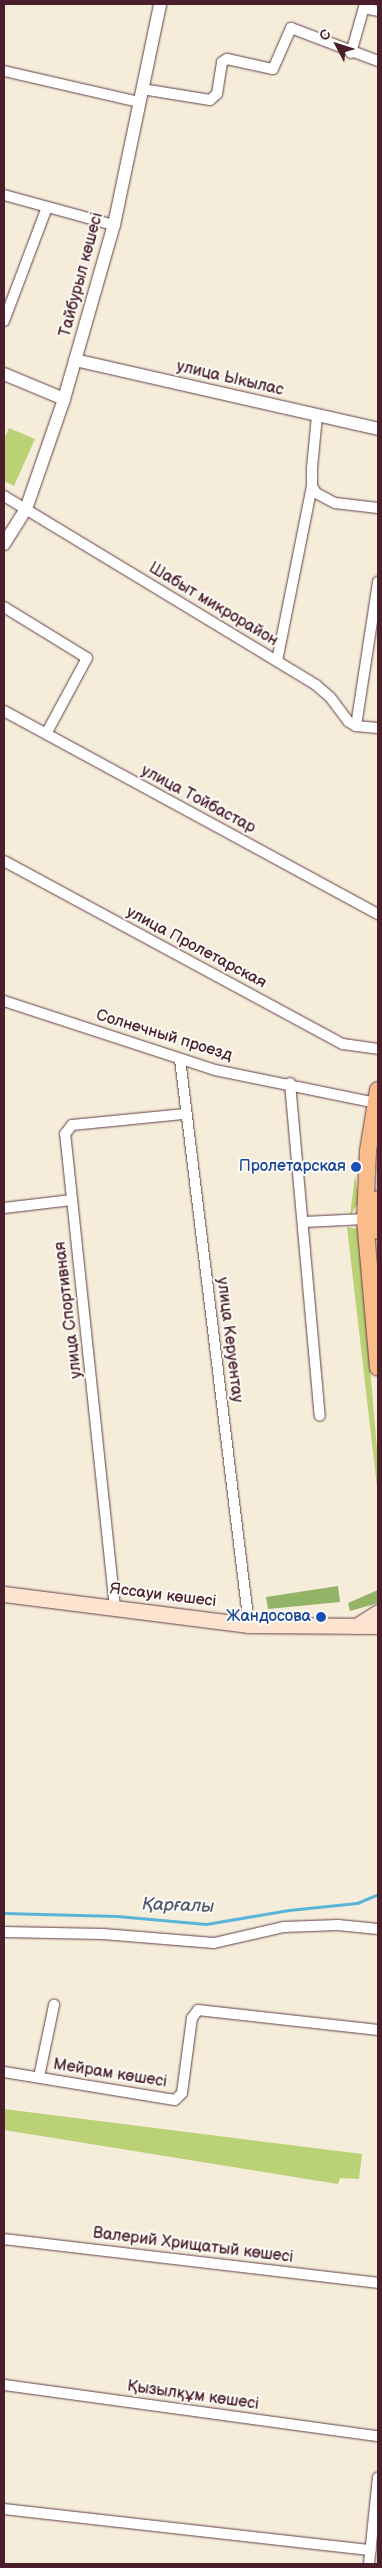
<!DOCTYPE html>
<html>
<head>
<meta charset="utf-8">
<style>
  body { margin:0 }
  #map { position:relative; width:382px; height:2568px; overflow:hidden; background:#f5edda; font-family:"Balsamiq Sans",sans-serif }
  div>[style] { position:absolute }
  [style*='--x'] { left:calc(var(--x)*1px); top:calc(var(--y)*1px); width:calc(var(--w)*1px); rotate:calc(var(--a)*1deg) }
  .green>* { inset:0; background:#bad176 }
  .forest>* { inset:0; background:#93b367 }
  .stream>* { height:3px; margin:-1.5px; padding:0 1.5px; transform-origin:1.5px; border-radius:1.5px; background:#5ab5d8 }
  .roads { filter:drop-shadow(0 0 1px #643e45) drop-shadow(0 0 1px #643e45) }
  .minor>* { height:10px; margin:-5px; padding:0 5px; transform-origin:5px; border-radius:5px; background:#fff }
  .tertiary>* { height:12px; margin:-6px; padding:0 6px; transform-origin:6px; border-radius:6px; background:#fff }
  .secondary>* { height:15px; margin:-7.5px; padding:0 7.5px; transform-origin:7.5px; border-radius:7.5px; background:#fde4d0 }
  .primary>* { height:16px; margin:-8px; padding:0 8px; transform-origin:8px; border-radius:8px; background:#f9bc8a }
  .dots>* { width:14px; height:14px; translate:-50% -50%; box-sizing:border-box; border:2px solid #fdfcf7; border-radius:50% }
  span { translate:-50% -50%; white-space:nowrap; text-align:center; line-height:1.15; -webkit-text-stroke:4px #fdfcf7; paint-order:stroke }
  .street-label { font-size:16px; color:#4a1f2b }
  .transit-label { font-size:16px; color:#164399 }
  .right { translate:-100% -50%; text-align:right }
  .water-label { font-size:18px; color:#505b70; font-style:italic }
  .frame { position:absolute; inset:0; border:5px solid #4a1f2b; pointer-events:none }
  .north { position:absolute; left:312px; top:20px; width:50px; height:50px; -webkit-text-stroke:4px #fdfcf7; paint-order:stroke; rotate:310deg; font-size:14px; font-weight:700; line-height:20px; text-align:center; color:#4a1f2b }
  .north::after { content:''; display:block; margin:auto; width:18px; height:22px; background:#4a1f2b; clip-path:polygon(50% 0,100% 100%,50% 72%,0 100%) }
</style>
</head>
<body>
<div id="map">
  <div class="green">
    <i style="clip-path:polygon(9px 428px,35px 439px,14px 486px,4px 481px,4px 439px)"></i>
    <i style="clip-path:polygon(355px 1175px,359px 1201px,350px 1216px)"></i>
    <i style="clip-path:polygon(347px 1227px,358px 1229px,378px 1460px,378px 1495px)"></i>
    <i style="clip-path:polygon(4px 2109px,362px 2154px,359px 2179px,340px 2178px,338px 2184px,4px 2130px)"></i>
  </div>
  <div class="forest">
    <i style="clip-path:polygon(338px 1586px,340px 1602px,268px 1609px,266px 1597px)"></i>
    <i style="clip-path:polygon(378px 1590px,378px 1603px,350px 1611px,348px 1603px)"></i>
  </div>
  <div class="stream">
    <i style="--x:4;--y:1913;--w:113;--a:1.5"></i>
    <i style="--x:117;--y:1916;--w:89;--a:5.1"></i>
    <i style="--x:206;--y:1924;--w:84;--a:-9.6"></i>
    <i style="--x:289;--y:1910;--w:68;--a:-5.9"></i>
    <i style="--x:357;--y:1903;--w:23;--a:-23"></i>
  </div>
  <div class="roads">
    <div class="minor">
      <i style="--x:364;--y:8;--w:14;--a:12"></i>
      <i style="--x:351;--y:53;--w:51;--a:-74.1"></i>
      <i style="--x:4;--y:71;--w:139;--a:12.9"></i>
      <i style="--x:142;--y:89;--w:69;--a:9.2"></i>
      <i style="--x:210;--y:100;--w:9;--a:-41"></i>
      <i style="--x:217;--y:94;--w:32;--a:-81"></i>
      <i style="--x:222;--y:62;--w:6;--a:-31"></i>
      <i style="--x:227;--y:59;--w:47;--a:12.3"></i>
      <i style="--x:273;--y:69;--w:45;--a:-66.3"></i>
      <i style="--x:291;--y:28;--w:93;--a:20.8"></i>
      <i style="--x:4;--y:195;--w:114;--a:15.3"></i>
      <i style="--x:4;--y:321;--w:122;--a:-69.3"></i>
      <i style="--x:317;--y:416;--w:52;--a:95.5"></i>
      <i style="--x:312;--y:468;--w:18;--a:90"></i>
      <i style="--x:312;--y:486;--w:8;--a:60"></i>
      <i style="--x:316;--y:493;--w:21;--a:28"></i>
      <i style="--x:335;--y:503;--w:43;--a:6.6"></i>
      <i style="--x:4;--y:496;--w:365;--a:31.2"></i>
      <i style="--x:316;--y:685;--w:18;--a:41"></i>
      <i style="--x:330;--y:697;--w:31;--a:53"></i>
      <i style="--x:349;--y:722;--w:8;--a:30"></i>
      <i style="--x:356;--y:726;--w:22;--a:5"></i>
      <i style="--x:4;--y:607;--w:97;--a:31.6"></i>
      <i style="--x:87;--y:658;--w:86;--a:118.3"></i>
      <i style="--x:277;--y:661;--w:178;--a:-78.7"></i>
      <i style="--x:4;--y:711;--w:426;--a:28.5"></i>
      <i style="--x:356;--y:726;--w:146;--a:-81.3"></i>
      <i style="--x:4;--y:861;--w:385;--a:28.4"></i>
      <i style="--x:343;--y:1044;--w:35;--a:8"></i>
      <i style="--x:4;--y:1001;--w:222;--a:18.1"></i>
      <i style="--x:215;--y:1070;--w:164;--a:11.6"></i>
      <i style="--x:180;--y:1059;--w:570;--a:83.05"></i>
      <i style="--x:290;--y:1083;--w:334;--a:84.9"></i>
      <i style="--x:4;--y:1208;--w:68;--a:-6.7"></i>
      <i style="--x:304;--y:1222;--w:61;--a:-2.8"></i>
      <i style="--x:115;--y:1608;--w:477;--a:-96"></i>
      <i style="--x:65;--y:1134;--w:11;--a:-52"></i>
      <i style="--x:72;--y:1125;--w:114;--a:-5.6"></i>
      <i style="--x:4;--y:1932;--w:99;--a:1.2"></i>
      <i style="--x:103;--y:1934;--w:111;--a:4.6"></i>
      <i style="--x:214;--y:1943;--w:72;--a:-12.9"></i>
      <i style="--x:284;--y:1927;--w:54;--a:-2.1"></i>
      <i style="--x:338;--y:1925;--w:40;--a:5.7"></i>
      <i style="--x:4;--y:2072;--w:173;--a:9.3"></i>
      <i style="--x:175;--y:2100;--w:10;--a:-45"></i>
      <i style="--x:182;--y:2093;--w:76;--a:-82.4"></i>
      <i style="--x:192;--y:2018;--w:10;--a:-53"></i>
      <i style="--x:198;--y:2010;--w:181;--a:6.3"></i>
      <i style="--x:39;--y:2077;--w:74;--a:-78.2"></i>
      <i style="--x:4;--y:2239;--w:377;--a:6.7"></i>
      <i style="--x:4;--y:2385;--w:377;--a:7.8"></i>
      <i style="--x:4;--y:2509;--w:369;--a:6.4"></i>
      <i style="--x:369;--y:2564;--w:87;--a:-84.1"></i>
    </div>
    <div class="tertiary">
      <i style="--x:75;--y:360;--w:311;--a:12.8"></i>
      <i style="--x:4;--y:374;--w:65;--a:22.6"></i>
      <i style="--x:4;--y:544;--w:41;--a:-57.8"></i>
      <i style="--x:26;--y:509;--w:116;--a:-70.9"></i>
      <i style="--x:64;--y:399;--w:181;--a:-74"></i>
      <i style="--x:114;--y:225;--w:226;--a:-78.2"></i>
    </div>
    <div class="secondary">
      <i style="--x:4;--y:1594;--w:247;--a:7.2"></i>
      <i style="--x:249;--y:1625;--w:129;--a:0.4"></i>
      <i style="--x:356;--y:1626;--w:26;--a:-32"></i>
    </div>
    <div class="primary">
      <i style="--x:378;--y:1090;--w:62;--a:99.3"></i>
      <i style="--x:368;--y:1151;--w:68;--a:92.5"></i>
      <i style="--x:365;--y:1219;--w:149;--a:85"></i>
      <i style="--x:378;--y:1199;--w:32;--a:90"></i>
    </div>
  </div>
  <div class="dots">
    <i style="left:356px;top:1167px;background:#1a4fb4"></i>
    <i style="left:321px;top:1617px;background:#1a4fb4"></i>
  </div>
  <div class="street-label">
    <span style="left:82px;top:275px;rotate:-75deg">Тайбурыл көшесі</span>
    <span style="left:230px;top:379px;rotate:13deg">улица Ыкылас</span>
    <span style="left:213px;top:605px;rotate:31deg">Шабыт микрорайон</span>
    <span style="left:198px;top:800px;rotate:28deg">улица Тойбастар</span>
    <span style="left:196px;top:948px;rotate:28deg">улица Пролетарская</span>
    <span style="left:164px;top:1036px;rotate:17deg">Солнечный проезд</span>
    <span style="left:69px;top:1310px;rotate:-97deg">улица Спортивная</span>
    <span style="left:229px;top:1340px;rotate:83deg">улица Керуентау</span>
    <span style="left:163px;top:1596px;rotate:7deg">Яссауи көшесі</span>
    <span style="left:110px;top:2074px;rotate:9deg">Мейрам көшесі</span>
    <span style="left:193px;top:2246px;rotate:7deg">Валерий Хрищатый көшесі</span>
    <span style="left:193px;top:2396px;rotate:8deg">Қызылқұм көшесі</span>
  </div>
  <div class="transit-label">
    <span class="right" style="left:346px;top:1167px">Пролетарская</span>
    <span class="right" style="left:311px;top:1617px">Жандосова</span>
  </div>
  <div class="water-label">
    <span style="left:178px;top:1906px;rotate:2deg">Қарғалы</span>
  </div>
  <div class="frame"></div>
  <div class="north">С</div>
</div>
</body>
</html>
